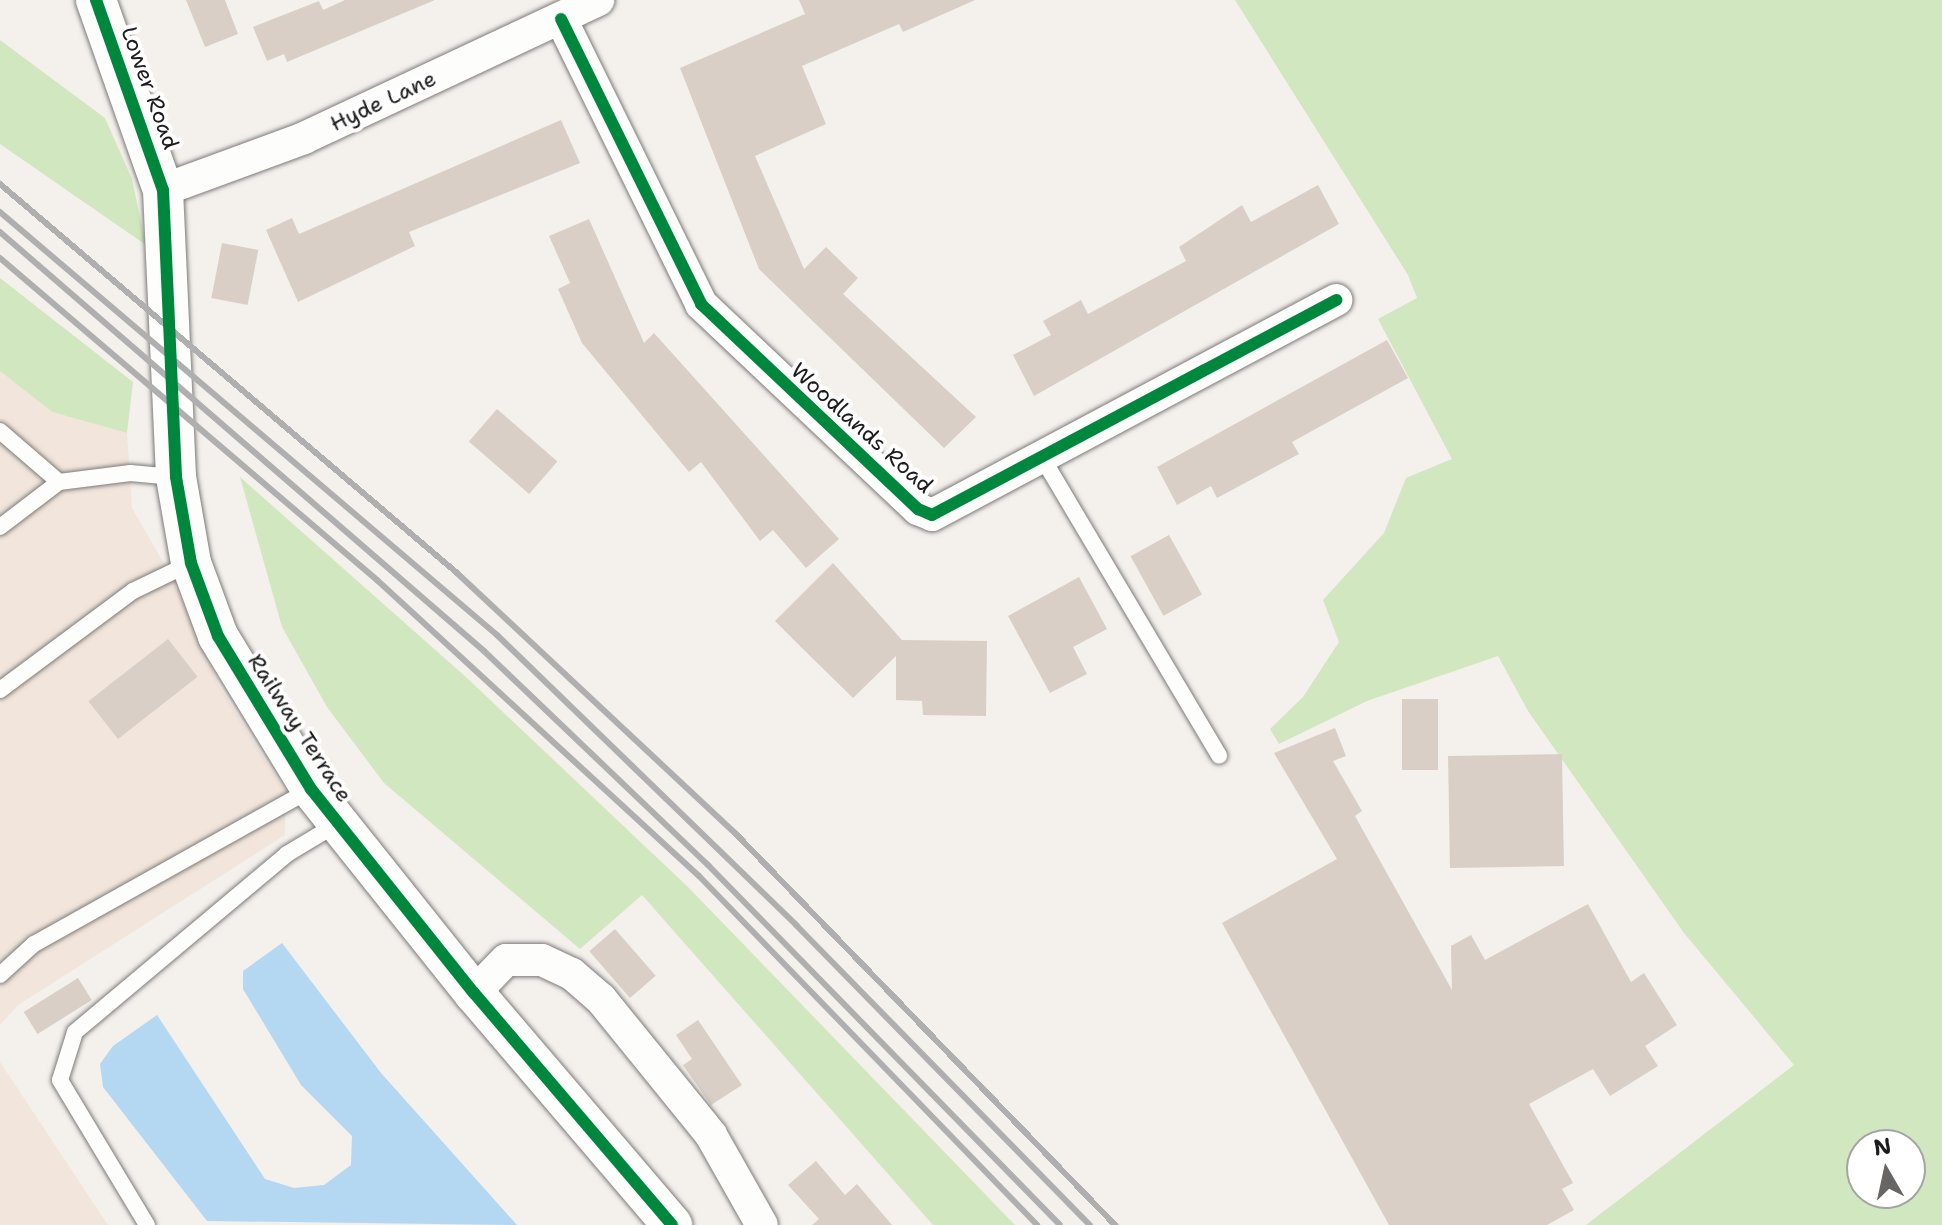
<!DOCTYPE html>
<html>
<head>
<meta charset="utf-8">
<style>
  body { margin:0 }
  #map { position:relative; width:1942px; height:1225px; overflow:hidden; background:#f4f0ec; font-family:"Shantell Sans",sans-serif }
  div>[style] { position:absolute }
  [style*='--x'] { left:calc(var(--x)*1px); top:calc(var(--y)*1px); width:calc(var(--w)*1px); rotate:calc(var(--a)*1deg) }
  .built>* { inset:0; background:#f2e5db }
  .green>* { inset:0; background:#d1e7c0 }
  .water>* { inset:0; background:#b4d7f2 }
  .building>* { inset:0; background:#d9cfc7; transform-origin:0 0 }
  .roads { filter:drop-shadow(0 0 2px #7d7b7a) drop-shadow(0 0 2px #7d7b7a) }
  .service>* { height:16px; margin:-8px; padding:0 8px; transform-origin:8px; border-radius:8px; background:#fdfdfc }
  .minor>* { height:32px; margin:-16px; padding:0 16px; transform-origin:16px; border-radius:16px; background:#fdfdfc }
  .tertiary>* { height:40px; margin:-20px; padding:0 20px; transform-origin:20px; border-radius:20px; background:#fdfdfc }
  .rail>* { height:6px; margin:-3px; padding:0 3px; transform-origin:3px; border-radius:3px; background:#b0afaf }
  .cycleway>* { height:12px; margin:-6px; padding:0 6px; transform-origin:6px; border-radius:6px; background:#00873e }
  span { translate:-50% -50%; white-space:nowrap; text-align:center; line-height:1.15; -webkit-text-stroke:8px #fff; paint-order:stroke }
  .street-label { font-size:22px; color:#1c1c1c }
  .north { position:absolute; left:1846px; top:1129px; width:80px; height:80px; box-sizing:border-box; background:#fff; border:2px solid #a4a4a4; border-radius:50%; rotate:351deg; font-size:22px; font-weight:700; line-height:32px; text-align:center; color:#1c1c1c }
  .north::after { content:''; display:block; margin:auto; width:28px; height:36px; background:#686665; clip-path:polygon(50% 0,100% 100%,50% 72%,0 100%) }
</style>
</head>
<body>
<div id="map">
  <div class="built">
    <i style="clip-path:polygon(0 371px,52px 412px,127px 433px,132px 508px,170px 574px,218px 684px,285px 792px,285px 835px,18px 1005px,0 1025px)"></i>
    <i style="clip-path:polygon(0 1062px,108px 1225px,0 1225px)"></i>
  </div>
  <div class="green">
    <i style="clip-path:polygon(evenodd,1235px 0,1942px 0,1942px 1225px,1586px 1225px,1794px 1065px,1684px 933px,1528px 711px,1498px 656px,1367px 701px,1279px 744px,1270px 729px,1303px 697px,1339px 642px,1323px 600px,1384px 533px,1406px 478px,1452px 459px,1378px 319px,1417px 298px,1408px 275px,1235px 0,1862px 1145px,1910px 1145px,1910px 1193px,1862px 1193px,1862px 1145px)"></i>
    <i style="clip-path:polygon(0 40px,105px 118px,132px 179px,146px 245px,0 144px)"></i>
    <i style="clip-path:polygon(0 278px,133px 382px,127px 433px,52px 412px,0 371px)"></i>
    <i style="clip-path:polygon(240px 477px,467px 678px,688px 887px,1015px 1225px,933px 1225px,642px 895px,580px 949px,384px 783px,327px 707px,282px 627px)"></i>
  </div>
  <div class="water">
    <i style="clip-path:polygon(282px 943px,381px 1073px,517px 1225px,207px 1221px,103px 1087px,100px 1064px,113px 1046px,157px 1015px,265px 1179px,294px 1188px,324px 1185px,351px 1165px,352px 1136px,301px 1085px,243px 989px,243px 971px)"></i>
  </div>
  <div class="building">
    <i style="clip-path:polygon(186px 0,225px 0,238px 34px,205px 47px)"></i>
    <i style="clip-path:polygon(345px 0,435px 0,287px 62px,284px 54px,267px 61px,253px 27px,319px 1px,323px 10px)"></i>
    <i style="clip-path:polygon(799px 0,975px 0,903px 32px,899px 24px,802px 66px,826px 124px,755px 156px,804px 269px,826px 247px,858px 278px,843px 294px,976px 417px,944px 448px,759px 269px,680px 68px,805px 14px)"></i>
    <i style="clip-path:polygon(561px 120px,580px 163px,409px 232px,415px 246px,298px 302px,266px 230px,292px 218px,299px 234px)"></i>
    <i style="clip-path:polygon(1318px 185px,1339px 224px,1034px 396px,1013px 355px,1051px 335px,1043px 321px,1081px 300px,1088px 314px,1186px 261px,1179px 247px,1242px 205px,1251px 222px)"></i>
    <i style="clip-path:polygon(589px 219px,644px 343px,654px 333px,839px 539px,806px 568px,773px 530px,760px 541px,701px 462px,689px 472px,582px 343px,558px 289px,570px 283px,549px 236px)"></i>
    <i style="left:222px;top:243px;width:37px;height:56px;rotate:11deg"></i>
    <i style="clip-path:polygon(1387px 340px,1408px 378px,1292px 442px,1299px 454px,1217px 498px,1211px 486px,1177px 505px,1157px 467px)"></i>
    <i style="left:497px;top:409px;width:80px;height:43px;rotate:41deg"></i>
    <i style="left:1169px;top:535px;width:68px;height:44px;rotate:61deg"></i>
    <i style="clip-path:polygon(833px 563px,902px 640px,987px 641px,986px 716px,923px 715px,922px 701px,896px 700px,896px 656px,853px 698px,803px 649px,775px 621px)"></i>
    <i style="clip-path:polygon(1079px 577px,1107px 629px,1073px 647px,1087px 674px,1050px 693px,1008px 616px)"></i>
    <i style="left:168px;top:639px;width:48px;height:101px;rotate:52deg"></i>
    <i style="left:1402px;top:699px;width:36px;height:71px"></i>
    <i style="clip-path:polygon(1335px 728px,1346px 756px,1333px 761px,1362px 811px,1355px 816px,1452px 990px,1451px 946px,1471px 935px,1485px 960px,1588px 904px,1631px 982px,1644px 973px,1677px 1025px,1645px 1046px,1658px 1066px,1610px 1096px,1593px 1069px,1529px 1104px,1573px 1183px,1562px 1189px,1574px 1210px,1547px 1225px,1389px 1225px,1222px 923px,1337px 859px,1274px 753px)"></i>
    <i style="left:1562px;top:754px;width:112px;height:114px;rotate:89deg"></i>
    <i style="left:615px;top:929px;width:62px;height:34px;rotate:49deg"></i>
    <i style="left:78px;top:978px;width:26px;height:64px;rotate:58deg"></i>
    <i style="clip-path:polygon(698px 1020px,742px 1085px,711px 1105px,683px 1065px,692px 1059px,676px 1035px)"></i>
    <i style="clip-path:polygon(816px 1161px,845px 1195px,857px 1184px,892px 1225px,812px 1225px,819px 1219px,788px 1185px)"></i>
  </div>
  <div class="roads">
    <div class="service">
      <i style="--x:0;--y:431;--w:78;--a:40.8"></i>
      <i style="--x:1043;--y:459;--w:345;--a:59.3"></i>
      <i style="--x:0;--y:527;--w:74;--a:-37.3"></i>
      <i style="--x:59;--y:482;--w:72;--a:-7.2"></i>
      <i style="--x:130;--y:473;--w:44;--a:5.2"></i>
      <i style="--x:0;--y:690;--w:166;--a:-36.7"></i>
      <i style="--x:133;--y:591;--w:64;--a:-25.8"></i>
      <i style="--x:0;--y:975;--w:46;--a:-42.4"></i>
      <i style="--x:34;--y:944;--w:316;--a:-29.2"></i>
      <i style="--x:147;--y:1225;--w:169;--a:-121"></i>
      <i style="--x:60;--y:1080;--w:50;--a:-72.6"></i>
      <i style="--x:75;--y:1032;--w:277;--a:-40"></i>
      <i style="--x:287;--y:854;--w:58;--a:-31"></i>
    </div>
    <div class="minor">
      <i style="--x:561;--y:19;--w:318;--a:63.8"></i>
      <i style="--x:701;--y:304;--w:299;--a:43.4"></i>
      <i style="--x:918;--y:509;--w:15;--a:23"></i>
      <i style="--x:932;--y:515;--w:458;--a:-28"></i>
      <i style="--x:163;--y:190;--w:150;--a:-20.2"></i>
      <i style="--x:304;--y:138;--w:325;--a:-25.1"></i>
      <i style="--x:474;--y:993;--w:46;--a:-45.9"></i>
      <i style="--x:506;--y:960;--w:36;--a:0"></i>
      <i style="--x:542;--y:960;--w:33;--a:25"></i>
      <i style="--x:572;--y:974;--w:38;--a:41"></i>
      <i style="--x:601;--y:999;--w:175;--a:51"></i>
      <i style="--x:711;--y:1135;--w:103;--a:60.5"></i>
    </div>
    <div class="tertiary">
      <i style="--x:96;--y:0;--w:201;--a:70.6"></i>
      <i style="--x:163;--y:190;--w:287;--a:87.4"></i>
      <i style="--x:176;--y:477;--w:87;--a:80.1"></i>
      <i style="--x:191;--y:563;--w:78;--a:69.7"></i>
      <i style="--x:218;--y:636;--w:179;--a:58.7"></i>
      <i style="--x:311;--y:789;--w:261;--a:51.4"></i>
      <i style="--x:474;--y:993;--w:305;--a:49.5"></i>
    </div>
  </div>
  <div class="rail">
    <i style="--x:0;--y:184;--w:600;--a:40.4"></i>
    <i style="--x:457;--y:573;--w:382;--a:43.1"></i>
    <i style="--x:736;--y:834;--w:545;--a:45.89"></i>
    <i style="--x:0;--y:212;--w:653;--a:40.4"></i>
    <i style="--x:497;--y:635;--w:417;--a:44.1"></i>
    <i style="--x:796;--y:925;--w:420;--a:45.6"></i>
    <i style="--x:0;--y:232;--w:640;--a:40.88"></i>
    <i style="--x:484;--y:651;--w:310;--a:43.7"></i>
    <i style="--x:708;--y:865;--w:503;--a:45.64"></i>
    <i style="--x:0;--y:258;--w:496;--a:40.5"></i>
    <i style="--x:377;--y:580;--w:437;--a:42.6"></i>
    <i style="--x:699;--y:876;--w:486;--a:45.9"></i>
  </div>
  <div class="cycleway">
    <i style="--x:96;--y:0;--w:201;--a:70.6"></i>
    <i style="--x:163;--y:190;--w:287;--a:87.4"></i>
    <i style="--x:176;--y:477;--w:87;--a:80.1"></i>
    <i style="--x:191;--y:563;--w:78;--a:69.7"></i>
    <i style="--x:218;--y:636;--w:179;--a:58.7"></i>
    <i style="--x:311;--y:789;--w:261;--a:51.4"></i>
    <i style="--x:474;--y:993;--w:305;--a:49.5"></i>
    <i style="--x:561;--y:19;--w:318;--a:63.8"></i>
    <i style="--x:701;--y:304;--w:299;--a:43.4"></i>
    <i style="--x:918;--y:509;--w:15;--a:23"></i>
    <i style="--x:932;--y:515;--w:458;--a:-28"></i>
  </div>
  <div class="street-label">
    <span style="left:150px;top:88px;rotate:70deg">Lower Road</span>
    <span style="left:383px;top:101px;rotate:-25deg">Hyde Lane</span>
    <span style="left:862px;top:428px;rotate:42deg">Woodlands Road</span>
    <span style="left:300px;top:728px;rotate:57deg">Railway Terrace</span>
  </div>
  <div class="north">N</div>
</div>
</body>
</html>
